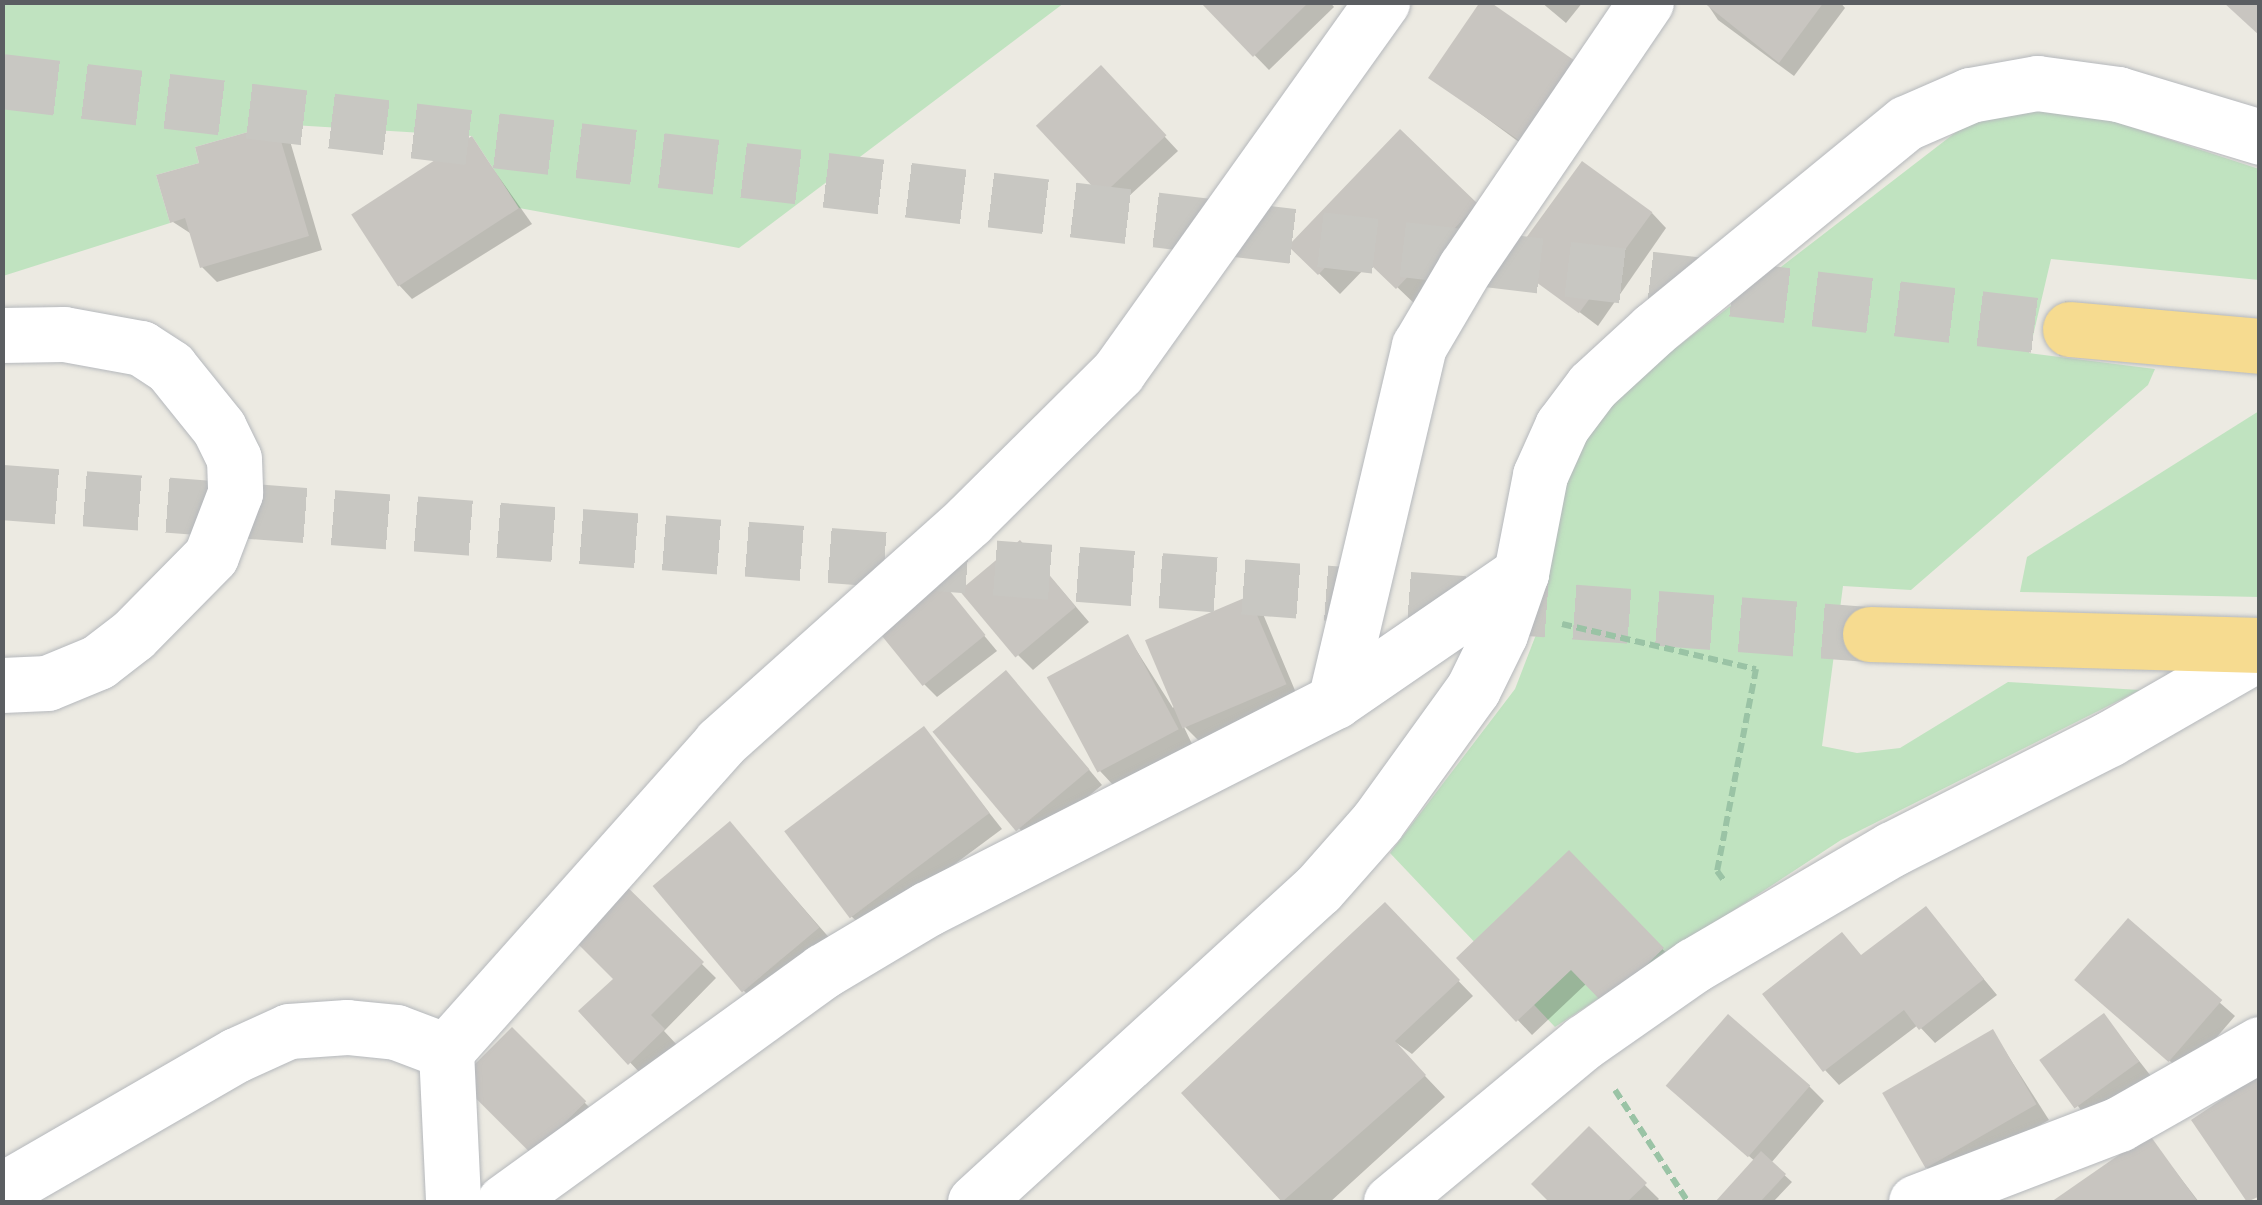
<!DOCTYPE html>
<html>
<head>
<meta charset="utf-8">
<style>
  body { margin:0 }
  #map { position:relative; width:2262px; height:1205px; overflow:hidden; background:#eceae2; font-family:"Titillium Web",sans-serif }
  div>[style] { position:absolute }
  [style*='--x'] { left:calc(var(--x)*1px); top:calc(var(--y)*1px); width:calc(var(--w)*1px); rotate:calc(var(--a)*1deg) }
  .green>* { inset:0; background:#c0e3c0 }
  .shadow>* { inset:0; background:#0003; transform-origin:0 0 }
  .building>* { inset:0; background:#c8c5c0; transform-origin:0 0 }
  .highway-tunnel>* { height:55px; margin-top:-27.5px; transform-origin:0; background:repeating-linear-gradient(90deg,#c8c7c2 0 55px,transparent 0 83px) }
  .path>* { height:6px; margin-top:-3px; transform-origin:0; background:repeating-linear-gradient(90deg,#9ac3a5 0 10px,transparent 0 15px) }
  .roads { filter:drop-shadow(0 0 2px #b5b8bc) drop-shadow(0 0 2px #b5b8bc) }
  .minor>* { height:55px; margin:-27.5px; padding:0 27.5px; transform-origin:27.5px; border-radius:27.5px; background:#fff }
  .highway>* { height:55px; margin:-27.5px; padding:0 27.5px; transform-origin:27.5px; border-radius:27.5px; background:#f6db90 }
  span { translate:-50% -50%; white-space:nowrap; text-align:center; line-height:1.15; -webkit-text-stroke:8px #fff; paint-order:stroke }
  .frame { position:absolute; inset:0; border:5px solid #5b5e62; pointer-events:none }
</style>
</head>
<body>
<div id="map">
  <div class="green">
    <i style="clip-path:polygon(3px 3px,1064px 3px,739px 248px,519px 208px,472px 136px,276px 124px,195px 147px,199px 163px,156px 175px,170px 223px,3px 276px)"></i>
    <i style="clip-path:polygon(2042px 109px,2082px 111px,2259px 169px,2259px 280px,2051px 259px,2029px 353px,2155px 369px,2148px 385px,1911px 590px,1843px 586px,1822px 746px,1857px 753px,1900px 748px,2008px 682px,2140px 690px,1841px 840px,1555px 1027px,1390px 853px,1515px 689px,1542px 619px,1556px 510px,1575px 451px,1605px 409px,1651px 367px,1960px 129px,1993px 115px)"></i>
    <i style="clip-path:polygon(2259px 411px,2259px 597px,2020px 592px,2027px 557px)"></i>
  </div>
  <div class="shadow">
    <i style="clip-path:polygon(1203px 2px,1330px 2px,1334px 7px,1269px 70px)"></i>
    <i style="clip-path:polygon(1483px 2px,1538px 156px,1432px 78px)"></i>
    <i style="clip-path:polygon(1541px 2px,1583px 2px,1566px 23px)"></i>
    <i style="clip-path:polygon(1706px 2px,1840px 2px,1845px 8px,1794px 76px,1718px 20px)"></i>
    <i style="clip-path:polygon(1115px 83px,1178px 151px,1116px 208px,1101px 194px)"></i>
    <i style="clip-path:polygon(275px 126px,290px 141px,322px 250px,217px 282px,202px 267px,193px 235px,173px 222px,202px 164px)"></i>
    <i style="clip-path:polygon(472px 139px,532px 224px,412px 299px,398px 284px)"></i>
    <i style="clip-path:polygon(1476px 206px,1419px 308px,1371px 262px,1340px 294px,1291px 246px)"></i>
    <i style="clip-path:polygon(1652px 213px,1666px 228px,1598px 326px,1513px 262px)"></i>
    <i style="clip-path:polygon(1034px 558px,1089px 622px,1033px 670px,1018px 655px)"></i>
    <i style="clip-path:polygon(932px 573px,997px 651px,937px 697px,923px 683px)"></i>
    <i style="clip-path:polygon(1248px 599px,1263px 614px,1299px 700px,1199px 741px,1183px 725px,1192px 744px,1114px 786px,1100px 771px,1050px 678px,1128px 637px,1173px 708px)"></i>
    <i style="clip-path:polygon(1020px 688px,1102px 785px,1032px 843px,936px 733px)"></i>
    <i style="clip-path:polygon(924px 730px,1002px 829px,866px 930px,851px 916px)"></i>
    <i style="clip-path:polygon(730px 824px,839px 949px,764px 1011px,743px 990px)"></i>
    <i style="clip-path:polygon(1569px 853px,1677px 964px,1587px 983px,1532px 1035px,1459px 958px)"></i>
    <i style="clip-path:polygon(619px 882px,716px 978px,664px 1031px,678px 1046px,644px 1077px,581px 1011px,617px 979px)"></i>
    <i style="clip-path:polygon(1385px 905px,1473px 996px,1412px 1054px,1388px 1037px,1445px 1097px,1330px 1202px,1285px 1202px,1184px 1093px)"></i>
    <i style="clip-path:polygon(1926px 909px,1997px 995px,1935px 1043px,1918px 1025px,1839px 1085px,1825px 1070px,1862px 957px)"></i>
    <i style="clip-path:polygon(2128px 922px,2235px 1016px,2185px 1074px,2093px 995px)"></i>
    <i style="left:2104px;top:1016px;width:78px;height:76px;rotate:52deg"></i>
    <i style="clip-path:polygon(512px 1030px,599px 1117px,548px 1167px)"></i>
    <i style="clip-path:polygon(1993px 1032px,2049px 1120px,1941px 1181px,1926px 1167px)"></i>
    <i style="clip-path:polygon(1809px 1086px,1824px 1101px,1771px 1163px,1792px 1182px,1773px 1202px,1720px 1202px,1756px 1162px,1684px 1101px)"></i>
    <i style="clip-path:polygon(1589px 1130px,1659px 1199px,1656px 1202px,1553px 1202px,1534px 1184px)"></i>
    <i style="clip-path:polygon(2149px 1137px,2199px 1202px,2055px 1202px)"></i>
  </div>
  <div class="building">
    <i style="clip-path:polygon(1200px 2px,1309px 2px,1253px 57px)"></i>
    <i style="clip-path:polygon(1480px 2px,1490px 2px,1578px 63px,1523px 143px,1428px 78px)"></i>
    <i style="clip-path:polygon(1703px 2px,1824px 2px,1779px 63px)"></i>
    <i style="clip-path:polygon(2223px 2px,2260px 2px,2260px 36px)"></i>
    <i style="left:1101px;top:65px;width:96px;height:89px;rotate:47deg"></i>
    <i style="clip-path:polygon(276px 124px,309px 236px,200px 268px,185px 218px,170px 223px,156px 175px,199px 163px,195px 147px)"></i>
    <i style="clip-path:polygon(1400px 129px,1478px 204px,1396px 289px,1348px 243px,1318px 275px,1288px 246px)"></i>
    <i style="left:472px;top:136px;width:86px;height:144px;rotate:57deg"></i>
    <i style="left:1582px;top:161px;width:87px;height:125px;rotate:36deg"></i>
    <i style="left:1020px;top:540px;width:87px;height:79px;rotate:50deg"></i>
    <i style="left:932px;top:569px;width:85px;height:81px;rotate:51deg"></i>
    <i style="left:1249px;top:596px;width:96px;height:113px;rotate:67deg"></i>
    <i style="left:1128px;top:634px;width:108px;height:92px;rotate:62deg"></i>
    <i style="left:1006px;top:670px;width:130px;height:96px;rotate:50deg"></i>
    <i style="left:924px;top:726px;width:109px;height:175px;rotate:53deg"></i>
    <i style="left:730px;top:821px;width:139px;height:101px;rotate:50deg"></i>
    <i style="clip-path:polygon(1569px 850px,1664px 948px,1605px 1005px,1571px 970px,1516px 1022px,1456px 958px)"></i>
    <i style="clip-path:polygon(619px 879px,704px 962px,651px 1015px,665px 1029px,628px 1065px,578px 1011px,613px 979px,566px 932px)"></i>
    <i style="clip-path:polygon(1385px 902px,1460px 980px,1395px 1041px,1426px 1075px,1282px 1202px,1181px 1093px)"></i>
    <i style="clip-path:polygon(1926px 906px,1984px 979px,1919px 1030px,1904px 1010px,1823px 1072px,1762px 994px,1842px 932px,1861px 955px)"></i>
    <i style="left:2128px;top:918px;width:125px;height:82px;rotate:41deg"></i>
    <i style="left:2104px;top:1013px;width:60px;height:80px;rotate:54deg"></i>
    <i style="left:1728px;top:1014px;width:109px;height:95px;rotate:41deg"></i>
    <i style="left:512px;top:1027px;width:105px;height:76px;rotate:45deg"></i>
    <i style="left:1993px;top:1029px;width:87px;height:128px;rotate:60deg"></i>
    <i style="clip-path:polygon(2260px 1074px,2260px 1196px,2247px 1202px,2191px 1120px)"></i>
    <i style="clip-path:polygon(1589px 1126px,1647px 1183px,1627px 1202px,1549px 1202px,1531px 1184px)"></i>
    <i style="clip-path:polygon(2149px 1134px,2198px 1202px,2051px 1202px)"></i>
    <i style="clip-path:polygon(1761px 1151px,1786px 1174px,1760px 1202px,1715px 1202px)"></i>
  </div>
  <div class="highway-tunnel">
    <i style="--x:2;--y:81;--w:2083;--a:6.84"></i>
    <i style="--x:2;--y:492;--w:1873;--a:4.35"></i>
  </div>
  <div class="path">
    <i style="--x:1562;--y:624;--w:199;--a:13.1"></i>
    <i style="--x:1756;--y:669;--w:206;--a:100.9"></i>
    <i style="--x:1717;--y:871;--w:14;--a:54"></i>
    <i style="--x:1615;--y:1090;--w:134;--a:56.9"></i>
  </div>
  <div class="roads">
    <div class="minor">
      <i style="--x:2;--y:335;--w:62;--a:-0.9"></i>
      <i style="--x:64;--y:334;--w:78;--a:10.3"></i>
      <i style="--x:141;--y:348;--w:35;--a:33"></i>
      <i style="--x:170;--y:367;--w:78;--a:51.2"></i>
      <i style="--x:219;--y:428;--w:34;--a:64"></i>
      <i style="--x:234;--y:459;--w:34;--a:88"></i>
      <i style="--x:235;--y:493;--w:67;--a:110.9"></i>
      <i style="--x:211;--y:556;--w:111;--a:134.6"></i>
      <i style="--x:133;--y:635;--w:44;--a:142.4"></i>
      <i style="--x:98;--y:662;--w:55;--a:157.6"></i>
      <i style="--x:47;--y:683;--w:45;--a:177.5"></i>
      <i style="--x:1335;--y:701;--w:365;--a:-76.7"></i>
      <i style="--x:1419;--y:346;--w:91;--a:-59.5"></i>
      <i style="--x:1465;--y:268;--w:322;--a:-55.8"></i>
      <i style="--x:446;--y:1051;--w:412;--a:-48.3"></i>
      <i style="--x:720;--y:743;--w:334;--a:-41.8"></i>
      <i style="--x:969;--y:520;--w:210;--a:-44.8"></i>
      <i style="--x:1118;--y:372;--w:455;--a:-54.5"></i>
      <i style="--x:2;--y:1190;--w:270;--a:-30"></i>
      <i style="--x:236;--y:1055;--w:58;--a:-24.4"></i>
      <i style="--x:289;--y:1031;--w:58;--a:-3.9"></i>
      <i style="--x:347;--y:1027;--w:49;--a:5.8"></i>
      <i style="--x:396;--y:1032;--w:53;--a:20.8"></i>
      <i style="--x:446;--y:1051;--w:151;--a:87.3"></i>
      <i style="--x:504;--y:1202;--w:394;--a:-35.9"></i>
      <i style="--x:823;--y:971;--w:121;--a:-30.8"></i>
      <i style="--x:927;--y:909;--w:458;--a:-27"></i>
      <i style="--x:1335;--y:701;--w:226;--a:-34.5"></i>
      <i style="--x:975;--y:1202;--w:464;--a:-42.4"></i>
      <i style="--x:1318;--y:889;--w:89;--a:-48.6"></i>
      <i style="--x:1377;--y:822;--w:164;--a:-54.2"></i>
      <i style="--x:1473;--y:689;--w:61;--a:-63.9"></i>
      <i style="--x:1500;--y:634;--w:65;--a:-71"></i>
      <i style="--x:1521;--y:573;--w:100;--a:-79"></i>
      <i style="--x:1540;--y:475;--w:54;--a:-65.8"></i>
      <i style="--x:1562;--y:426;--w:50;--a:-53.1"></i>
      <i style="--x:1592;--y:386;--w:84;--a:-42.6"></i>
      <i style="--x:1654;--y:329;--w:325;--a:-39.3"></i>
      <i style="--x:1906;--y:123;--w:70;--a:-23.6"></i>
      <i style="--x:1970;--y:95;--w:68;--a:-10.2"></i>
      <i style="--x:2037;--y:83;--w:82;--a:7.7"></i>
      <i style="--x:2118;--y:94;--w:148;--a:16.8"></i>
      <i style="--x:1391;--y:1202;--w:251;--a:-39.7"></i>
      <i style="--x:1584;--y:1042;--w:134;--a:-35"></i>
      <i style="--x:1694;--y:965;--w:229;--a:-30.4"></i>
      <i style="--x:1892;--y:849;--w:243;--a:-26.9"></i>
      <i style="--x:2109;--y:739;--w:174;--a:-29.9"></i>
      <i style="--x:1916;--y:1202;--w:217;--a:-21"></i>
      <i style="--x:2119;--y:1124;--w:162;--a:-29.6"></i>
    </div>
    <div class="highway">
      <i style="--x:2070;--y:329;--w:191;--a:5.1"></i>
      <i style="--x:1870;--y:634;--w:390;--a:1.6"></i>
    </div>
  </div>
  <div class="frame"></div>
</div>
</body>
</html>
